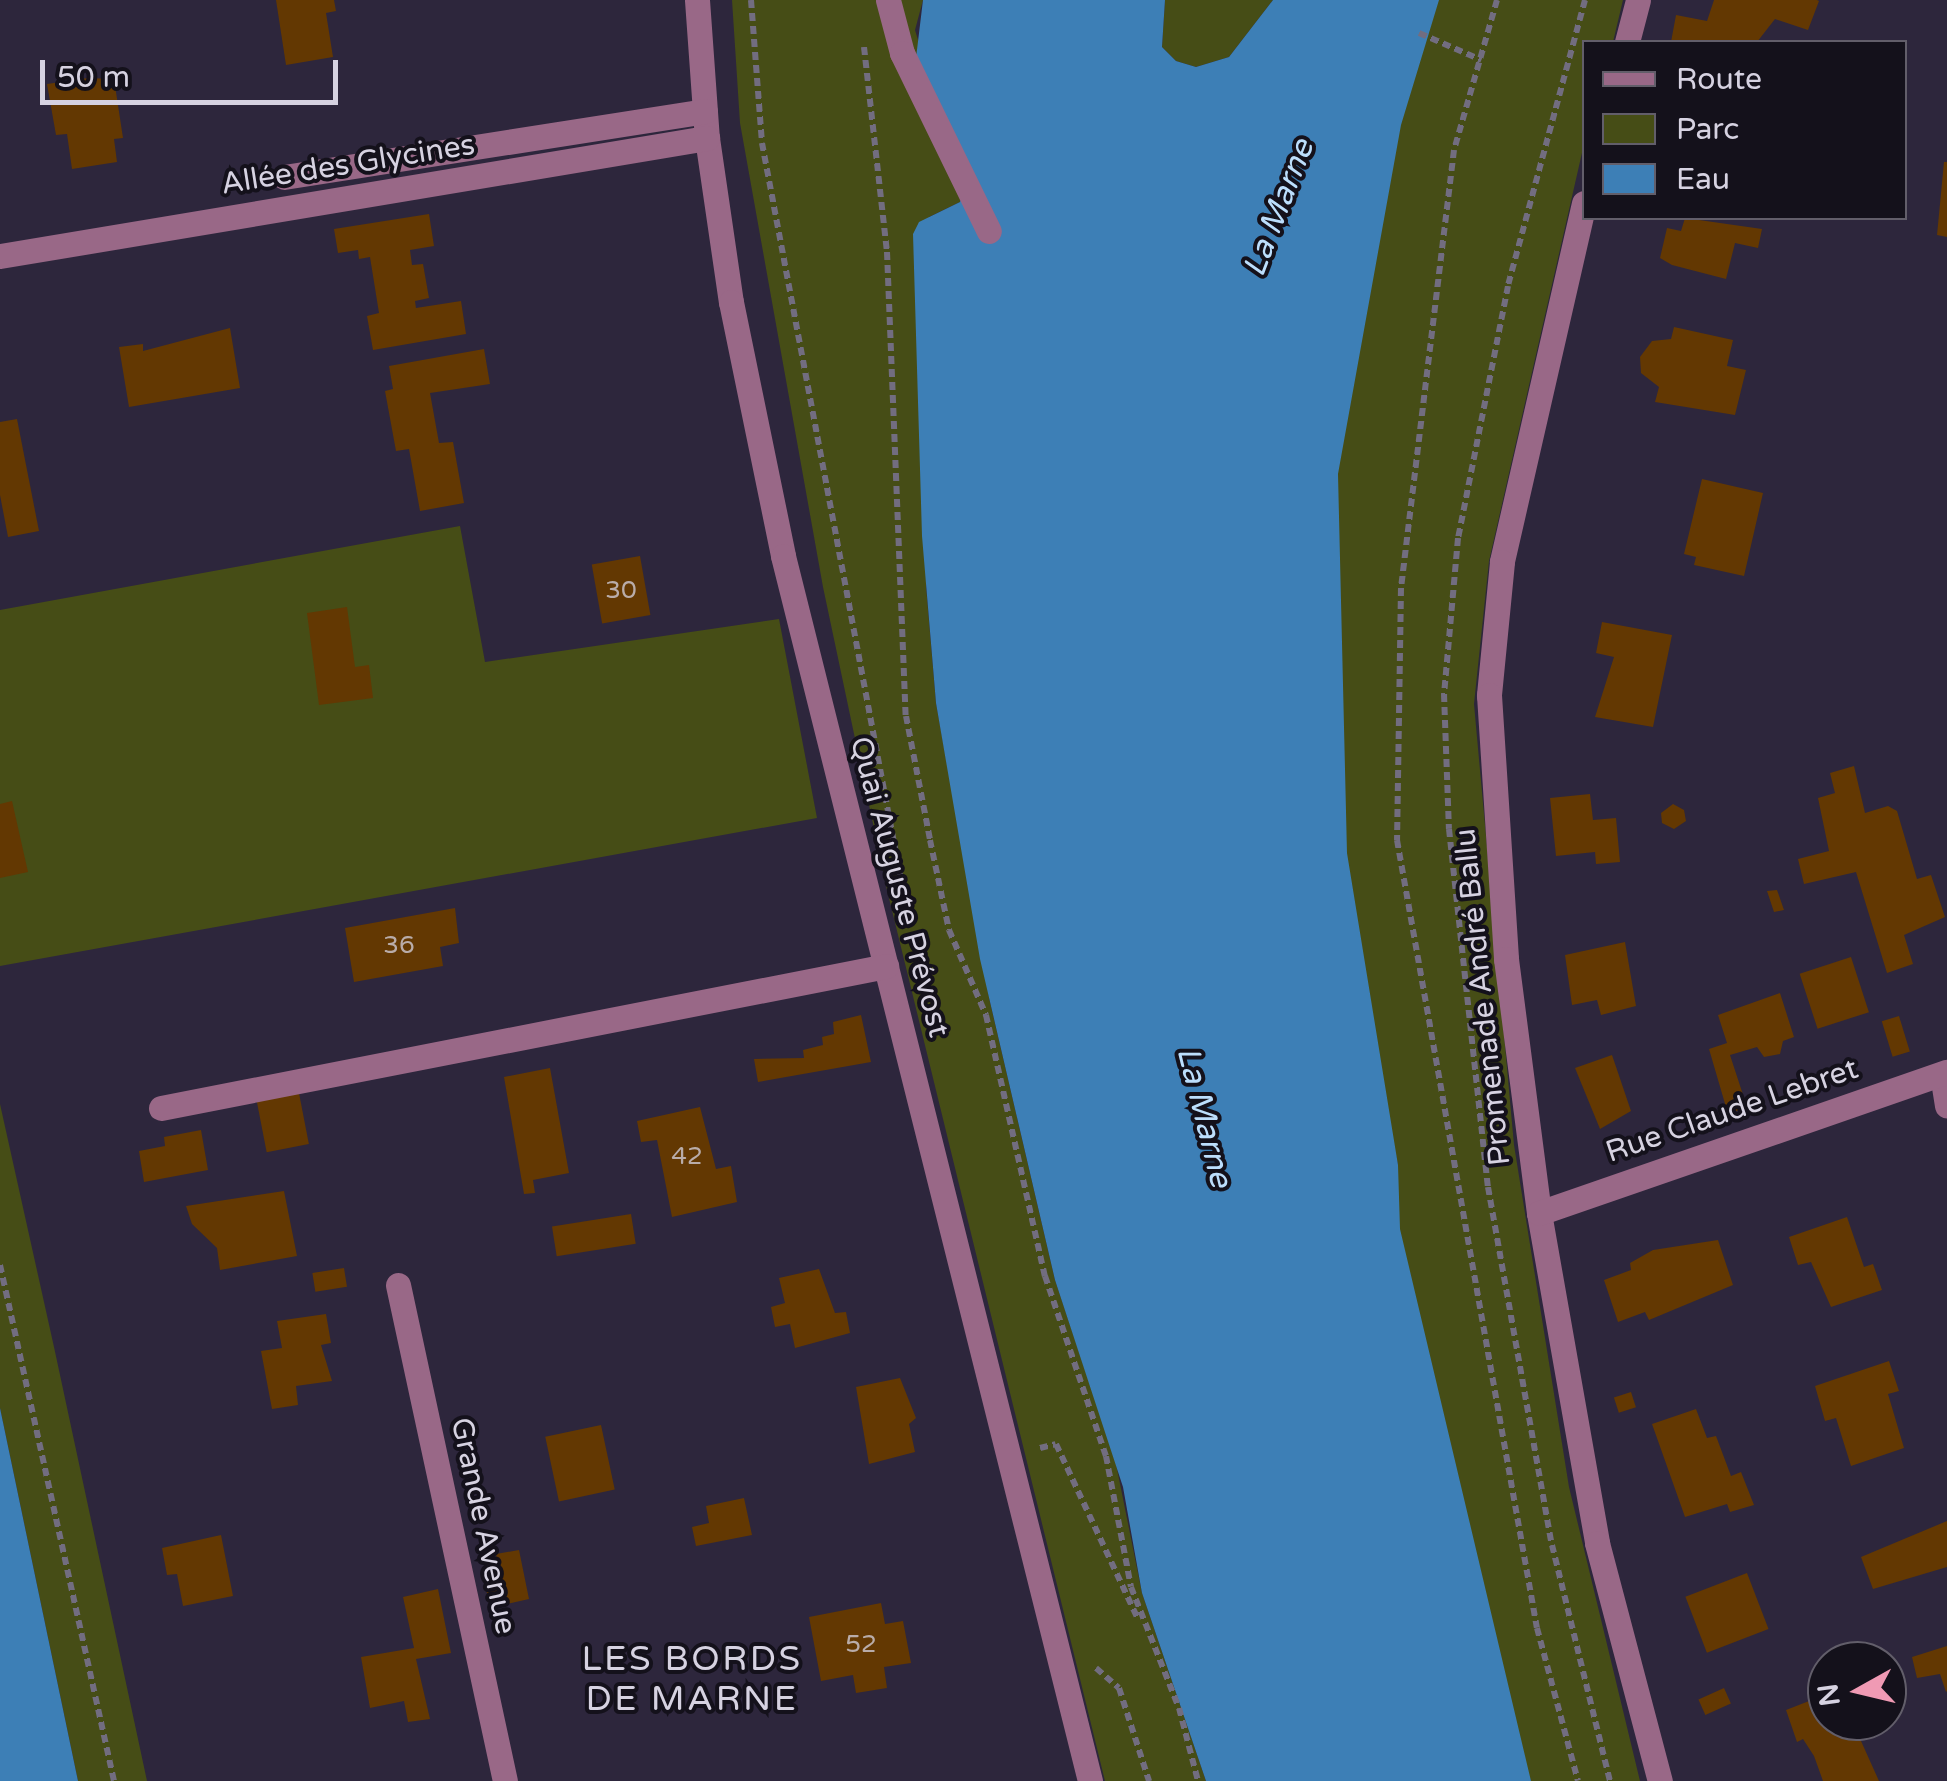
<!DOCTYPE html>
<html>
<head>
<meta charset="utf-8">
<style>
  body { margin:0 }
  #map { position:relative; width:1947px; height:1781px; overflow:hidden; background:#2d263c; font-family:"Varela Round",sans-serif }
  div>[style] { position:absolute }
  [style*='--x'] { left:calc(var(--x)*1px); top:calc(var(--y)*1px); width:calc(var(--w)*1px); rotate:calc(var(--a)*1deg) }
  .green>* { inset:0; background:#464d16 }
  .water>* { inset:0; background:#3d7fb6 }
  .building>* { inset:0; background:#633802; transform-origin:0 0 }
  .path>* { height:6px; margin-top:-3px; transform-origin:0; background:repeating-linear-gradient(90deg,#726d80 0 8px,transparent 0 13px) }
  .minor>* { height:25px; margin:-12.5px; padding:0 12.5px; transform-origin:12.5px; border-radius:12.5px; background:#996887 }
  span { translate:-50% -50%; white-space:nowrap; text-align:center; line-height:1.15; -webkit-text-stroke:8px #14111b; paint-order:stroke }
  .number-label { font-size:25px; color:#b9aca9 }
  .number-label span { -webkit-text-stroke-width:0 }
  .street-label { font-size:30px; color:#d6d2e1 }
  .water-label { font-size:32px; color:#bcdefc; font-style:italic }
  .quarter-label { font-size:35px; color:#d6d2e1; letter-spacing:2.5px }
  .legend { position:absolute; left:1582px; top:40px; width:325px; height:180px; box-sizing:border-box; background:#14111b; border:2px solid #625e6a; margin:0; padding:12px 18px; list-style:none; font-size:30px; color:#d6d2e1 }
  .legend li { display:flex; align-items:center; gap:20px; height:50px }
  .legend b { width:50px; border:2px solid #625e6a }
  .north { position:absolute; left:1807px; top:1641px; width:100px; height:100px; box-sizing:border-box; background:#14111b; border:2px solid #625e6a; border-radius:50%; rotate:262deg; font-size:28px; font-weight:700; line-height:40px; text-align:center; color:#d6d2e1 }
  .north::after { content:''; display:block; margin:auto; width:35px; height:45px; background:#f09ab4; clip-path:polygon(50% 0,100% 100%,50% 72%,0 100%) }
  .scale { position:absolute; left:40px; top:60px; width:298px; height:45px; box-sizing:border-box; border:5px solid #d6d2e1; border-top:0; padding-left:12px; font-size:30px; line-height:35px; white-space:nowrap; color:#d6d2e1; -webkit-text-stroke:8px #14111b; paint-order:stroke }
</style>
</head>
<body>
<div id="map">
  <div class="green">
    <i style="clip-path:polygon(732px 0,923px 0,915px 30px,964px 190px,960px 202px,929px 217px,926px 586px,936px 703px,990px 1002px,1055px 1280px,1115px 1459px,1142px 1593px,1206px 1781px,1105px 1781px,887px 890px,823px 587px,740px 123px)"></i>
    <i style="clip-path:polygon(1165px 0,1273px 0,1229px 57px,1196px 67px,1176px 61px,1162px 47px)"></i>
    <i style="clip-path:polygon(1393px 0,1623px 0,1613px 42px,1584px 42px,1584px 144px,1489px 561px,1474px 704px,1514px 1145px,1569px 1487px,1640px 1781px,1531px 1781px,1512px 1742px,1392px 1346px,1398px 1165px,1270px 566px)"></i>
    <i style="clip-path:polygon(460px 526px,485px 662px,779px 619px,817px 818px,0 966px,0 610px)"></i>
    <i style="clip-path:polygon(0 1104px,54px 1347px,147px 1781px,78px 1781px,0 1408px)"></i>
  </div>
  <div class="water">
    <i style="clip-path:polygon(923px 0,1165px 0,1162px 47px,1176px 61px,1196px 67px,1229px 57px,1273px 0,1439px 0,1401px 125px,1338px 474px,1347px 853px,1398px 1165px,1400px 1229px,1531px 1781px,1206px 1781px,1142px 1593px,1123px 1487px,1055px 1280px,980px 959px,936px 703px,922px 536px,913px 234px,919px 222px,960px 202px,964px 190px,916px 58px)"></i>
    <i style="clip-path:polygon(0 1408px,78px 1781px,0 1781px)"></i>
  </div>
  <div class="building">
    <i style="clip-path:polygon(276px 0,334px 0,336px 11px,326px 13px,333px 57px,286px 65px)"></i>
    <i style="clip-path:polygon(1714px 0,1817px 0,1819px 1px,1808px 30px,1775px 19px,1757px 42px,1671px 42px,1676px 15px,1707px 21px)"></i>
    <i style="clip-path:polygon(88px 78px,114px 79px,123px 138px,114px 139px,117px 162px,72px 169px,67px 134px,56px 135px,47px 84px)"></i>
    <i style="clip-path:polygon(1944px 162px,1947px 162px,1947px 237px,1937px 235px)"></i>
    <i style="clip-path:polygon(429px 214px,434px 246px,410px 250px,412px 265px,423px 264px,429px 298px,415px 301px,416px 308px,461px 301px,466px 334px,373px 350px,367px 316px,379px 313px,370px 257px,359px 259px,358px 250px,338px 253px,334px 229px)"></i>
    <i style="clip-path:polygon(1685px 218px,1762px 229px,1758px 248px,1735px 243px,1726px 279px,1672px 265px,1660px 258px,1667px 228px,1681px 231px)"></i>
    <i style="clip-path:polygon(1674px 327px,1733px 340px,1727px 366px,1746px 370px,1735px 415px,1655px 402px,1659px 387px,1641px 373px,1640px 357px,1652px 341px,1671px 339px)"></i>
    <i style="clip-path:polygon(230px 328px,240px 388px,129px 407px,119px 347px,143px 344px,143px 351px)"></i>
    <i style="clip-path:polygon(484px 349px,490px 384px,430px 393px,439px 443px,453px 442px,464px 503px,420px 511px,409px 449px,396px 451px,385px 391px,393px 389px,389px 366px)"></i>
    <i style="clip-path:polygon(17px 419px,39px 531px,8px 537px,0 495px,0 422px)"></i>
    <i style="clip-path:polygon(1702px 479px,1763px 493px,1744px 576px,1694px 565px,1696px 557px,1684px 554px)"></i>
    <i style="left:640px;top:556px;width:60px;height:49px;rotate:80deg"></i>
    <i style="clip-path:polygon(347px 607px,355px 667px,369px 665px,373px 698px,319px 705px,307px 613px)"></i>
    <i style="clip-path:polygon(1602px 622px,1672px 635px,1653px 727px,1595px 717px,1614px 657px,1596px 653px)"></i>
    <i style="clip-path:polygon(1854px 766px,1865px 813px,1888px 806px,1897px 811px,1917px 879px,1931px 875px,1945px 917px,1904px 935px,1913px 964px,1887px 973px,1856px 872px,1804px 884px,1798px 859px,1829px 851px,1818px 798px,1835px 793px,1830px 773px)"></i>
    <i style="clip-path:polygon(1590px 794px,1593px 820px,1616px 818px,1620px 862px,1596px 864px,1595px 852px,1556px 856px,1550px 798px)"></i>
    <i style="clip-path:polygon(12px 801px,28px 872px,0 878px,0 804px)"></i>
    <i style="clip-path:polygon(1673px 804px,1684px 810px,1686px 821px,1674px 829px,1662px 823px,1661px 813px)"></i>
    <i style="clip-path:polygon(1777px 890px,1784px 910px,1774px 912px,1767px 891px)"></i>
    <i style="clip-path:polygon(455px 908px,459px 943px,440px 947px,443px 966px,354px 982px,345px 928px)"></i>
    <i style="clip-path:polygon(1625px 942px,1636px 1006px,1601px 1015px,1597px 1000px,1572px 1005px,1565px 955px)"></i>
    <i style="left:1851px;top:957px;width:58px;height:54px;rotate:72deg"></i>
    <i style="clip-path:polygon(1780px 993px,1794px 1037px,1783px 1041px,1780px 1054px,1764px 1057px,1757px 1047px,1730px 1055px,1747px 1107px,1728px 1114px,1709px 1049px,1727px 1043px,1718px 1015px)"></i>
    <i style="clip-path:polygon(861px 1015px,871px 1062px,758px 1082px,754px 1059px,804px 1058px,803px 1050px,823px 1045px,822px 1037px,834px 1034px,833px 1022px)"></i>
    <i style="left:1899px;top:1016px;width:37px;height:18px;rotate:73deg"></i>
    <i style="clip-path:polygon(1612px 1055px,1631px 1111px,1600px 1129px,1575px 1068px)"></i>
    <i style="clip-path:polygon(550px 1068px,569px 1173px,533px 1180px,535px 1193px,524px 1194px,504px 1077px)"></i>
    <i style="left:298px;top:1088px;width:57px;height:43px;rotate:79deg"></i>
    <i style="clip-path:polygon(700px 1107px,716px 1169px,731px 1166px,737px 1202px,672px 1217px,657px 1140px,641px 1142px,637px 1121px)"></i>
    <i style="clip-path:polygon(201px 1130px,208px 1170px,144px 1182px,139px 1151px,165px 1146px,164px 1137px)"></i>
    <i style="clip-path:polygon(284px 1191px,297px 1256px,220px 1270px,217px 1248px,192px 1224px,186px 1206px)"></i>
    <i style="left:631px;top:1214px;width:30px;height:80px;rotate:81deg"></i>
    <i style="clip-path:polygon(1847px 1217px,1864px 1267px,1873px 1264px,1882px 1290px,1831px 1307px,1811px 1262px,1798px 1265px,1789px 1237px)"></i>
    <i style="clip-path:polygon(1718px 1240px,1733px 1285px,1649px 1320px,1645px 1312px,1618px 1322px,1604px 1280px,1631px 1270px,1630px 1263px,1653px 1250px)"></i>
    <i style="left:344px;top:1268px;width:19px;height:32px;rotate:81deg"></i>
    <i style="clip-path:polygon(819px 1269px,835px 1313px,846px 1312px,850px 1333px,795px 1348px,790px 1324px,775px 1327px,771px 1307px,785px 1303px,779px 1278px)"></i>
    <i style="clip-path:polygon(326px 1314px,331px 1343px,321px 1345px,332px 1381px,296px 1386px,298px 1405px,272px 1409px,261px 1351px,282px 1348px,277px 1321px)"></i>
    <i style="clip-path:polygon(1889px 1361px,1899px 1391px,1888px 1394px,1904px 1448px,1851px 1466px,1836px 1418px,1825px 1421px,1815px 1386px)"></i>
    <i style="clip-path:polygon(900px 1378px,916px 1418px,909px 1424px,915px 1452px,869px 1464px,856px 1387px)"></i>
    <i style="left:1631px;top:1392px;width:16px;height:18px;rotate:72deg"></i>
    <i style="clip-path:polygon(1696px 1409px,1707px 1438px,1716px 1436px,1731px 1476px,1741px 1472px,1754px 1505px,1730px 1512px,1727px 1504px,1685px 1517px,1652px 1424px)"></i>
    <i style="left:601px;top:1425px;width:66px;height:57px;rotate:78deg"></i>
    <i style="clip-path:polygon(744px 1498px,752px 1535px,696px 1546px,692px 1527px,709px 1523px,706px 1506px)"></i>
    <i style="clip-path:polygon(1947px 1521px,1947px 1567px,1873px 1589px,1861px 1557px)"></i>
    <i style="clip-path:polygon(221px 1535px,233px 1596px,183px 1606px,177px 1574px,167px 1575px,162px 1548px)"></i>
    <i style="clip-path:polygon(519px 1550px,529px 1599px,490px 1608px,482px 1569px,498px 1566px,496px 1554px)"></i>
    <i style="left:1747px;top:1573px;width:60px;height:66px;rotate:69deg"></i>
    <i style="clip-path:polygon(438px 1589px,451px 1653px,416px 1659px,430px 1719px,408px 1722px,404px 1701px,370px 1708px,361px 1657px,414px 1648px,403px 1597px)"></i>
    <i style="clip-path:polygon(881px 1603px,885px 1624px,903px 1621px,911px 1663px,884px 1667px,887px 1688px,856px 1693px,853px 1675px,821px 1681px,809px 1617px)"></i>
    <i style="clip-path:polygon(1947px 1646px,1947px 1691px,1946px 1692px,1940px 1674px,1917px 1678px,1912px 1657px)"></i>
    <i style="left:1724px;top:1688px;width:17px;height:28px;rotate:66deg"></i>
    <i style="clip-path:polygon(1827px 1694px,1827px 1721px,1852px 1721px,1879px 1781px,1823px 1781px,1814px 1756px,1803px 1739px,1797px 1742px,1786px 1710px)"></i>
  </div>
  <div class="path">
    <i style="--x:751;--y:0;--w:143;--a:85.6"></i>
    <i style="--x:762;--y:143;--w:750;--a:79.32"></i>
    <i style="--x:1497;--y:0;--w:156;--a:106"></i>
    <i style="--x:1454;--y:150;--w:441;--a:96.9"></i>
    <i style="--x:1401;--y:588;--w:252;--a:90.9"></i>
    <i style="--x:1397;--y:840;--w:800;--a:79.93"></i>
    <i style="--x:1537;--y:1628;--w:158;--a:75"></i>
    <i style="--x:1585;--y:0;--w:296;--a:105.1"></i>
    <i style="--x:1508;--y:286;--w:257;--a:101.2"></i>
    <i style="--x:1458;--y:538;--w:157;--a:95.1"></i>
    <i style="--x:1444;--y:694;--w:135;--a:87.9"></i>
    <i style="--x:1449;--y:829;--w:360;--a:83.8"></i>
    <i style="--x:1488;--y:1187;--w:364;--a:79.9"></i>
    <i style="--x:1552;--y:1545;--w:243;--a:76.2"></i>
    <i style="--x:1419;--y:33;--w:68;--a:23.5"></i>
    <i style="--x:864;--y:47;--w:206;--a:83.6"></i>
    <i style="--x:887;--y:252;--w:464;--a:87.7"></i>
    <i style="--x:906;--y:716;--w:126;--a:79"></i>
    <i style="--x:930;--y:840;--w:92;--a:78.1"></i>
    <i style="--x:949;--y:930;--w:93;--a:66.5"></i>
    <i style="--x:986;--y:1015;--w:268;--a:77.3"></i>
    <i style="--x:1045;--y:1276;--w:190;--a:71.3"></i>
    <i style="--x:1106;--y:1456;--w:133;--a:79.2"></i>
    <i style="--x:1131;--y:1587;--w:130;--a:68.4"></i>
    <i style="--x:1179;--y:1708;--w:75;--a:75.4"></i>
    <i style="--x:0;--y:1265;--w:528;--a:77.54"></i>
    <i style="--x:1040;--y:1448;--w:16;--a:-14"></i>
    <i style="--x:1056;--y:1444;--w:191;--a:64.9"></i>
    <i style="--x:1096;--y:1668;--w:30;--a:41"></i>
    <i style="--x:1119;--y:1688;--w:98;--a:72.1"></i>
  </div>
  <div class="minor">
    <i style="--x:697;--y:0;--w:138;--a:85.9"></i>
    <i style="--x:707;--y:138;--w:166;--a:81.7"></i>
    <i style="--x:731;--y:302;--w:259;--a:78.4"></i>
    <i style="--x:783;--y:556;--w:1263;--a:75.93"></i>
    <i style="--x:888;--y:0;--w:55;--a:75.2"></i>
    <i style="--x:902;--y:53;--w:198;--a:64"></i>
    <i style="--x:1627;--y:42;--w:43;--a:-75.3"></i>
    <i style="--x:284;--y:177;--w:426;--a:-8.9"></i>
    <i style="--x:1584;--y:203;--w:368;--a:102.9"></i>
    <i style="--x:1502;--y:562;--w:134;--a:95.6"></i>
    <i style="--x:1489;--y:695;--w:265;--a:86.3"></i>
    <i style="--x:1506;--y:959;--w:256;--a:82.6"></i>
    <i style="--x:1539;--y:1213;--w:335;--a:80"></i>
    <i style="--x:1597;--y:1543;--w:246;--a:75.2"></i>
    <i style="--x:0;--y:256;--w:717;--a:-9.48"></i>
    <i style="--x:1942;--y:1074;--w:32;--a:81"></i>
    <i style="--x:161;--y:1108;--w:739;--a:-11.08"></i>
    <i style="--x:1539;--y:1213;--w:432;--a:-19.1"></i>
    <i style="--x:398;--y:1285;--w:507;--a:77.83"></i>
  </div>
  <div class="number-label">
    <span style="left:621px;top:590px">30</span>
    <span style="left:399px;top:945px">36</span>
    <span style="left:687px;top:1156px">42</span>
    <span style="left:861px;top:1644px">52</span>
  </div>
  <div class="street-label">
    <span style="left:348px;top:165px;rotate:-9deg">Allée des Glycines</span>
    <span style="left:899px;top:887px;rotate:75deg">Quai Auguste Prévost</span>
    <span style="left:1483px;top:997px;rotate:-96deg">Promenade André Ballu</span>
    <span style="left:1732px;top:1111px;rotate:-19deg">Rue Claude Lebret</span>
    <span style="left:483px;top:1526px;rotate:78deg">Grande Avenue</span>
  </div>
  <div class="water-label">
    <span style="left:1279px;top:208px;rotate:-69deg">La Marne</span>
    <span style="left:1204px;top:1117px;rotate:76deg">La Marne</span>
  </div>
  <div class="quarter-label">
    <span style="left:692px;top:1679px">LES BORDS<br>DE MARNE</span>
  </div>
  <ul class="legend">
  <li><b style="height:12px;background:#996887"></b>Route</li>
  <li><b style="height:28px;background:#464d16"></b>Parc</li>
  <li><b style="height:28px;background:#3d7fb6"></b>Eau</li>
  </ul>
  <div class="north">N</div>
  <div class="scale">50 m</div>
</div>
</body>
</html>
